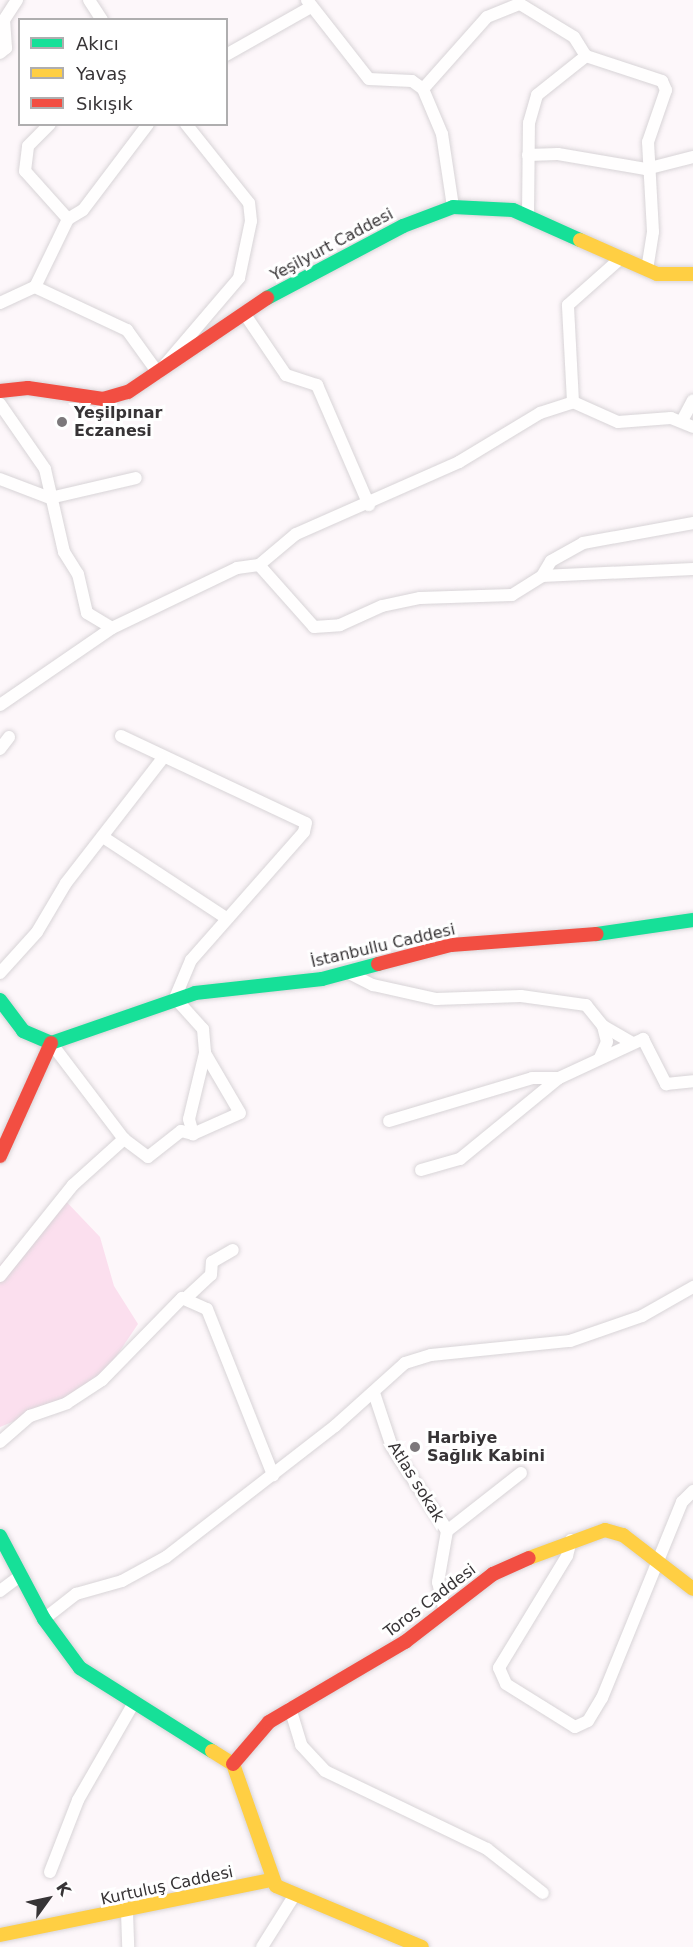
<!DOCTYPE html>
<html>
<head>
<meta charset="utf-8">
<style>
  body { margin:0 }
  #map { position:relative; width:693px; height:1947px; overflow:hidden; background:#fdf7fa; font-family:"DejaVu Sans",sans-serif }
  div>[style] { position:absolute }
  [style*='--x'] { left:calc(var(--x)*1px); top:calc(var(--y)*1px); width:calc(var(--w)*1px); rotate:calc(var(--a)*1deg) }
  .green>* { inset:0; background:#fbdfee }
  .roads { filter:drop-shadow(0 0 2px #d8d4d7) drop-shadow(0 0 2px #d8d4d7) }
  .street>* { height:12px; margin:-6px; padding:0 6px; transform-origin:6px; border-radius:6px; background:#fffefe }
  .fast>* { height:14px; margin:-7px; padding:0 7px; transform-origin:7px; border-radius:7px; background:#16e098 }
  .slow>* { height:14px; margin:-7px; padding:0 7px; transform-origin:7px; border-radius:7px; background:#ffcf43 }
  .jam>* { height:14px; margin:-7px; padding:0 7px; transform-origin:7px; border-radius:7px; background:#f24e42 }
  .dots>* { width:16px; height:16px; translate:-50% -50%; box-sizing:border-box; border:3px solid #fff; border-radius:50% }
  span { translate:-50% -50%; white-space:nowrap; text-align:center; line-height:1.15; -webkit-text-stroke:6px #fff; paint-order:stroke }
  .street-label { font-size:16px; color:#373436 }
  .poi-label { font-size:16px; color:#373436; font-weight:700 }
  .left { translate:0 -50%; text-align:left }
  .legend { position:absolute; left:18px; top:18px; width:210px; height:108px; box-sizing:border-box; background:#fff; border:2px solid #afaeaf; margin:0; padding:8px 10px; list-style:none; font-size:18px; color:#373436 }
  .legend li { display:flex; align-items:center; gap:12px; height:30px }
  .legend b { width:30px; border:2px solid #afaeaf }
  .north { position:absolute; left:18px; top:1869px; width:60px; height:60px; -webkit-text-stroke:4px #fff; paint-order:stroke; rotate:57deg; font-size:16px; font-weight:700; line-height:24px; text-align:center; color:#373436 }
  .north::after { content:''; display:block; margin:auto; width:21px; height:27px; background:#373436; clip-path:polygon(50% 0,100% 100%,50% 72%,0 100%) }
</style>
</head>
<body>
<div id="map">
  <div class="green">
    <i style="clip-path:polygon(60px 1195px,100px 1237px,114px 1286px,138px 1324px,105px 1373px,51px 1406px,0 1427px,0 1265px)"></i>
  </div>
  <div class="roads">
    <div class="street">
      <i style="--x:89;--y:0;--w:24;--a:57"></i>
      <i style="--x:307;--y:0;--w:100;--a:51.9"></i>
      <i style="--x:369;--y:79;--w:43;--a:2.7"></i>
      <i style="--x:412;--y:81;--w:14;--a:36"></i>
      <i style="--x:423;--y:89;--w:49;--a:67.1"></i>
      <i style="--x:442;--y:134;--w:74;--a:81.4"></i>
      <i style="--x:0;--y:53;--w:8;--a:-40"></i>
      <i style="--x:6;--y:48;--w:28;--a:-94"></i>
      <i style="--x:4;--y:20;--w:24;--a:-57"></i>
      <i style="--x:226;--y:55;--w:95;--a:-29.5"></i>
      <i style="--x:423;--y:89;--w:96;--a:-48.4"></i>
      <i style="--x:487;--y:17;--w:35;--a:-22"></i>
      <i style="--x:520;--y:4;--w:63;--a:31.4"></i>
      <i style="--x:574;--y:37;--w:22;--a:58"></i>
      <i style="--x:586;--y:56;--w:80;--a:18.2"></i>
      <i style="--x:662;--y:81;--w:10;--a:66"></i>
      <i style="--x:666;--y:90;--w:55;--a:109.1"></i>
      <i style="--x:648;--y:142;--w:90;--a:86.8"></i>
      <i style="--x:653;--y:232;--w:38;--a:99"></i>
      <i style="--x:528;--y:155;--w:30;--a:-2"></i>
      <i style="--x:558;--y:154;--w:89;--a:9.7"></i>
      <i style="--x:646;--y:169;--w:49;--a:-14.3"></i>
      <i style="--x:528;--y:215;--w:92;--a:-89.4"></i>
      <i style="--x:529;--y:123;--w:29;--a:-74"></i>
      <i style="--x:537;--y:95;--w:63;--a:-38.5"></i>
      <i style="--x:68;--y:219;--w:17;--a:-31"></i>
      <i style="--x:83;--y:210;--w:108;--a:-52.9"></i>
      <i style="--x:35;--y:287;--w:102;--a:25.1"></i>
      <i style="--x:127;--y:330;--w:53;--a:54.2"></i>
      <i style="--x:158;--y:373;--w:125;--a:-49.5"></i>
      <i style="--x:239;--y:278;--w:58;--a:-78.1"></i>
      <i style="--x:251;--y:221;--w:18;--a:-96"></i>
      <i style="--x:249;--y:203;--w:101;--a:-128.6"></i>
      <i style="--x:0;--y:303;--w:38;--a:-25"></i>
      <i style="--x:35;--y:287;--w:76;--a:-64.1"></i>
      <i style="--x:68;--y:219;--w:64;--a:-131.9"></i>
      <i style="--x:25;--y:171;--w:25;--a:-83"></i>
      <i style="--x:28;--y:146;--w:31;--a:-45"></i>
      <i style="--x:244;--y:313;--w:75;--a:55.9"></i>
      <i style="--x:286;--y:375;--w:33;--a:18"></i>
      <i style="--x:317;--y:385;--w:131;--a:66.6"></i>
      <i style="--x:573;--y:402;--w:97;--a:-93"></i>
      <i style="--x:568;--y:305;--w:72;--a:-41.6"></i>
      <i style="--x:0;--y:404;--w:79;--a:55.3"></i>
      <i style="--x:45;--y:469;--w:85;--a:77.1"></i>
      <i style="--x:64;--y:552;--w:26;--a:58"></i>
      <i style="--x:78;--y:574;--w:40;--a:77"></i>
      <i style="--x:87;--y:613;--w:29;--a:31"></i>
      <i style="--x:683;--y:419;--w:21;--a:-62"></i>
      <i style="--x:0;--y:479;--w:53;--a:20.8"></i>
      <i style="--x:50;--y:498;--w:88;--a:-13.1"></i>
      <i style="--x:259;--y:565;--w:83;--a:48.4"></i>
      <i style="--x:314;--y:627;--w:26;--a:-4"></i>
      <i style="--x:340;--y:625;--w:46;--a:-24.3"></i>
      <i style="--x:382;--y:606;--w:39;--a:-12"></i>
      <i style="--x:420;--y:598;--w:92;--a:-1.9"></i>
      <i style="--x:512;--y:595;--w:36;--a:-32"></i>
      <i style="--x:542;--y:576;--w:151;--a:-2.7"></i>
      <i style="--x:542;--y:576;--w:17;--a:-59"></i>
      <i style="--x:551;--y:561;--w:37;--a:-29"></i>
      <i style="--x:583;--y:543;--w:112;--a:-10.3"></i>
      <i style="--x:0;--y:705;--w:136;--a:-34.5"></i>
      <i style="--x:112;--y:628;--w:139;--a:-25.6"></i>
      <i style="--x:237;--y:568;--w:22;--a:-8"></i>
      <i style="--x:259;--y:565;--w:48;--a:-40"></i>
      <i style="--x:296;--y:534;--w:178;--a:-23.8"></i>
      <i style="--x:459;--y:462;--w:95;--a:-31.2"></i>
      <i style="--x:540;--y:413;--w:35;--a:-18"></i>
      <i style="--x:573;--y:402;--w:49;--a:24"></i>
      <i style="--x:618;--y:422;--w:53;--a:-4.3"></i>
      <i style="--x:671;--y:418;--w:24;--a:22"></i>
      <i style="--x:121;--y:736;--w:204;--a:25.2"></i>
      <i style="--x:306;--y:823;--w:9;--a:103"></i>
      <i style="--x:304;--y:832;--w:171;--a:131.4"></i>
      <i style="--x:191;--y:960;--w:41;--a:112.8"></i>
      <i style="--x:175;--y:998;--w:42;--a:47.9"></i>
      <i style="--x:203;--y:1029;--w:24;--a:85"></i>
      <i style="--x:205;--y:1053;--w:68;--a:103.6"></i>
      <i style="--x:189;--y:1119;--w:16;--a:75"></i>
      <i style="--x:0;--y:749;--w:15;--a:-53"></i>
      <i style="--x:103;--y:837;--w:146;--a:33.3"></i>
      <i style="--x:0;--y:973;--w:55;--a:-47.9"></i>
      <i style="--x:37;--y:932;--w:57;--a:-59.4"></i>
      <i style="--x:66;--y:883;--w:158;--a:-52.2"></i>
      <i style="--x:349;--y:973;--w:27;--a:27"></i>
      <i style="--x:373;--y:985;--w:65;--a:12.5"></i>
      <i style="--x:436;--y:999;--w:85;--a:-2"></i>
      <i style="--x:521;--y:996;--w:66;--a:7.9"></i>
      <i style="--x:586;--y:1005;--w:27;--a:51"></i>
      <i style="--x:603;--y:1026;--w:16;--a:76"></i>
      <i style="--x:607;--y:1042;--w:17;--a:114"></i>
      <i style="--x:603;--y:1026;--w:32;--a:30"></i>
      <i style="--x:51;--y:1043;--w:121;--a:52.8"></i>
      <i style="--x:124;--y:1139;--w:30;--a:37"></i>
      <i style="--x:148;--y:1157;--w:42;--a:-38.2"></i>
      <i style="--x:181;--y:1131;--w:12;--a:14"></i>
      <i style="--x:193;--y:1134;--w:51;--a:-24.1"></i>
      <i style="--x:240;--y:1113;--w:69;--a:-120.3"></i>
      <i style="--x:389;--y:1121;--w:149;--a:-16.7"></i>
      <i style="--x:532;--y:1078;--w:27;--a:0"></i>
      <i style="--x:559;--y:1078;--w:93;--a:-24.9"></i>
      <i style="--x:643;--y:1039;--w:51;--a:62.9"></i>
      <i style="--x:666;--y:1084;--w:27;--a:-6"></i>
      <i style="--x:421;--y:1170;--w:41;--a:-15.8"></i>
      <i style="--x:460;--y:1159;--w:128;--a:-39.3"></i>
      <i style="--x:0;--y:1276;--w:117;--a:-51.3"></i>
      <i style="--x:73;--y:1185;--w:69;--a:-42"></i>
      <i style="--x:185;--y:1299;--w:35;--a:-43"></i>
      <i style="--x:211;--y:1275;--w:13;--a:-86"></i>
      <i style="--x:212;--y:1262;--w:24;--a:-30"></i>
      <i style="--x:374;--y:1393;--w:57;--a:71.6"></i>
      <i style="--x:392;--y:1447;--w:100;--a:56.8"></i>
      <i style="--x:447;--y:1531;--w:52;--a:100"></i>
      <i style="--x:438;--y:1582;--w:27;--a:77"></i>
      <i style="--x:0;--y:1442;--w:40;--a:-41"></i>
      <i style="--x:30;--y:1416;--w:39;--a:-19"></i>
      <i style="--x:67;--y:1403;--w:42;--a:-33.3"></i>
      <i style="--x:102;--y:1380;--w:115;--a:-45.7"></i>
      <i style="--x:182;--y:1298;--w:27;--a:24"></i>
      <i style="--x:207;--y:1309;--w:179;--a:68.3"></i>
      <i style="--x:447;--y:1531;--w:94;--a:-38.1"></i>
      <i style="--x:571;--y:1540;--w:16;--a:104"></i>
      <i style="--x:567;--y:1556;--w:131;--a:121.3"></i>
      <i style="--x:499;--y:1668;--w:17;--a:66"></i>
      <i style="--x:506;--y:1684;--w:81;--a:31.9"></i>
      <i style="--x:575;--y:1727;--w:14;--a:-25"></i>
      <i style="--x:588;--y:1721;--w:27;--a:-59"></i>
      <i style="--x:602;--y:1698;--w:212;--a:-67.8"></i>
      <i style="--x:682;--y:1502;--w:16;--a:-45"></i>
      <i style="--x:0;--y:1591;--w:25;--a:-37"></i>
      <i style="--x:44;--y:1619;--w:41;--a:-38"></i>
      <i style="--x:76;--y:1594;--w:48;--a:-15.8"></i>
      <i style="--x:122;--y:1581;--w:50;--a:-28.6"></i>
      <i style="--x:166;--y:1557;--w:214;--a:-37.8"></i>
      <i style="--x:335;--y:1426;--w:94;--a:-42"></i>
      <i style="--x:405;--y:1363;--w:27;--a:-17"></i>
      <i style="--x:431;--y:1355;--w:140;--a:-5.8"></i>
      <i style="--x:570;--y:1341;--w:76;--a:-19.1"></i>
      <i style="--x:642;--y:1316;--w:59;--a:-29.6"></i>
      <i style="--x:290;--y:1708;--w:39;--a:73"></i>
      <i style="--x:301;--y:1745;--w:35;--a:47"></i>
      <i style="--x:325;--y:1771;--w:180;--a:25.7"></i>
      <i style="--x:487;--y:1849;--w:71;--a:38.2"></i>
      <i style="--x:50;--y:1872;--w:77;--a:-68.7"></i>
      <i style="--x:78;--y:1800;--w:108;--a:-60.1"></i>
      <i style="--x:127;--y:1912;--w:35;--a:88"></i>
      <i style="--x:262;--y:1947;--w:60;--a:-57.9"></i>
    </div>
    <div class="fast">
      <i style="--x:267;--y:298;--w:154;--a:-27.9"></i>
      <i style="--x:403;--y:226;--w:53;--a:-20.8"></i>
      <i style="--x:453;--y:207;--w:60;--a:2.9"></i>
      <i style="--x:513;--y:210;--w:73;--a:24.1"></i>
      <i style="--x:597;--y:934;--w:97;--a:-8.3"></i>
      <i style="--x:0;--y:1000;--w:39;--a:53"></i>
      <i style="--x:23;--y:1031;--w:30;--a:23"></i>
      <i style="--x:51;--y:1043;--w:152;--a:-19.1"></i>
      <i style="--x:195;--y:993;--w:128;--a:-6.3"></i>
      <i style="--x:322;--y:979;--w:58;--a:-15"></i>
      <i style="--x:0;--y:1536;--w:94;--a:62.1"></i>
      <i style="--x:44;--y:1619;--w:61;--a:53.7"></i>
      <i style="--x:80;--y:1668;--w:156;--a:32.2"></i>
    </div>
    <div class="slow">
      <i style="--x:580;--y:240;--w:84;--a:23.8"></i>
      <i style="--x:657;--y:274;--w:36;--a:0"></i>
      <i style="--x:529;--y:1558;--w:81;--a:-20.2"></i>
      <i style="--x:605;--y:1530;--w:19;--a:16"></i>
      <i style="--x:623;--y:1535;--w:88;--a:37.6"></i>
      <i style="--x:212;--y:1751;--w:25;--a:32"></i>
      <i style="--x:233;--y:1764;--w:129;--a:70.6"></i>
      <i style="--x:276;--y:1886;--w:158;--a:22.7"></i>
      <i style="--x:0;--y:1935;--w:277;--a:-11.5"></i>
    </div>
    <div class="jam">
      <i style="--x:0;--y:391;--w:28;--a:-6"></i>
      <i style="--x:28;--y:388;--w:76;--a:8.3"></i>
      <i style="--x:103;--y:399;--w:26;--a:-16"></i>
      <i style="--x:128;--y:392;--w:168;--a:-34.1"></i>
      <i style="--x:378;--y:964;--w:75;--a:-14.6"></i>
      <i style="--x:451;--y:945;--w:146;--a:-4.3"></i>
      <i style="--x:0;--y:1156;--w:124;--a:-65.7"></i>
      <i style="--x:233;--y:1764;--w:55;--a:-49.4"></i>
      <i style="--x:269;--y:1722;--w:158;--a:-30.5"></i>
      <i style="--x:405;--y:1642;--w:111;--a:-37.7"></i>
      <i style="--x:493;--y:1574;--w:39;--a:-24"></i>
    </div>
  </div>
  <div class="dots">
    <i style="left:62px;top:422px;background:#7c787b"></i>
    <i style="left:415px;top:1447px;background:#7c787b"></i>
  </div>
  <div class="street-label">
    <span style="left:332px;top:245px;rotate:-28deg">Yeşilyurt Caddesi</span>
    <span style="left:383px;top:946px;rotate:-13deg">İstanbullu Caddesi</span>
    <span style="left:416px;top:1482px;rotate:58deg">Atlas sokak</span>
    <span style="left:430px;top:1601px;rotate:-37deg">Toros Caddesi</span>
    <span style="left:167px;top:1886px;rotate:-12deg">Kurtuluş Caddesi</span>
  </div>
  <div class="poi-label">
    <span class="left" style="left:74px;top:422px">Yeşilpınar<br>Eczanesi</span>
    <span class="left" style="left:427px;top:1447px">Harbiye<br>Sağlık Kabini</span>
  </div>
  <ul class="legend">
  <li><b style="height:8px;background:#16e098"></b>Akıcı</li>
  <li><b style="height:8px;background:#ffcf43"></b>Yavaş</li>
  <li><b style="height:8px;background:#f24e42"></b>Sıkışık</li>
  </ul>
  <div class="north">K</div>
</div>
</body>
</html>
